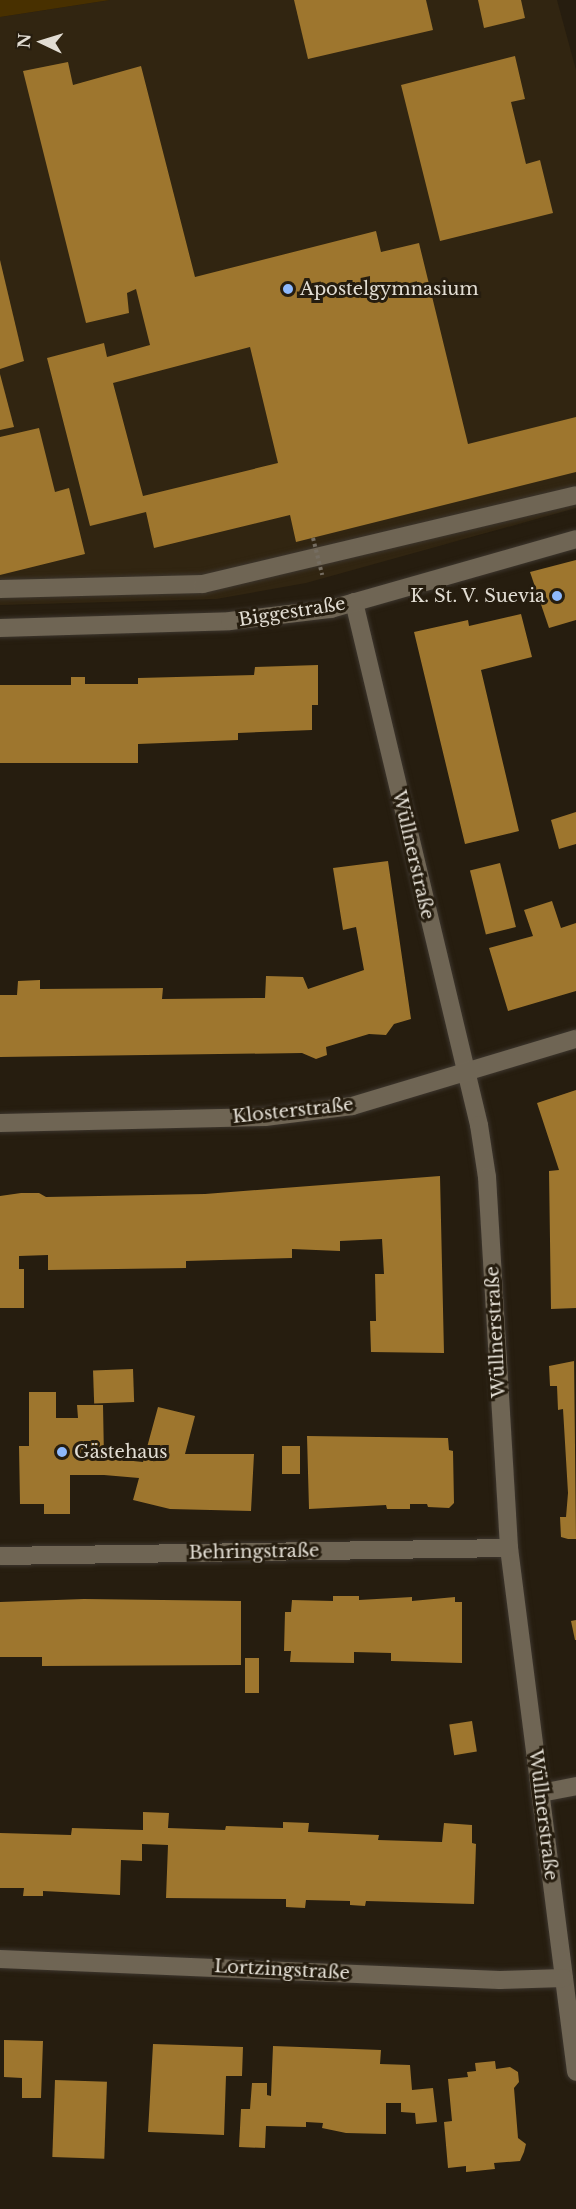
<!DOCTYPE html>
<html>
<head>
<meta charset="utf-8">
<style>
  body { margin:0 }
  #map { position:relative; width:576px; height:2209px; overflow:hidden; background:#261d0f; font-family:"Libre Baskerville",serif }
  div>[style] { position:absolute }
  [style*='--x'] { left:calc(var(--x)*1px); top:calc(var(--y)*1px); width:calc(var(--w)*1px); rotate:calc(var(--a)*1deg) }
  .built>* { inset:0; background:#312511 }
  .green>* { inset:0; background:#483000 }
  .building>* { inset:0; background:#9e762e; transform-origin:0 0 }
  .roads { filter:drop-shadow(0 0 2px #3d362e) drop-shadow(0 0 2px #3d362e) }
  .lane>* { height:18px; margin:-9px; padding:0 9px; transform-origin:9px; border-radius:9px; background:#6f6554 }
  .street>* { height:18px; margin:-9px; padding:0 9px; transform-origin:9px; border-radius:9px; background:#6f6554 }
  .path-bridge>* { height:4px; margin-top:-2px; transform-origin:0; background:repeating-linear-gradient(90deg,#756d61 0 3px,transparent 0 6px) }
  .dots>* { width:16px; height:16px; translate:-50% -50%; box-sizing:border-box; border:3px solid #261d0f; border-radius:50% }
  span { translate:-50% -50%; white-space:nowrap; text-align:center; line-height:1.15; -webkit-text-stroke:6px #261d0f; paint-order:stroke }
  .poi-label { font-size:18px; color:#e2ddd3 }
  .left { translate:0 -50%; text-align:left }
  .right { translate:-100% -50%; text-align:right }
  .street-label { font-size:18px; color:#e2ddd3 }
  .north { position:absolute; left:12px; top:12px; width:60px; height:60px; -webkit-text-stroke:4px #261d0f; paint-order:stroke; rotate:274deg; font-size:16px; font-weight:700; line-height:24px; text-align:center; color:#e2ddd3 }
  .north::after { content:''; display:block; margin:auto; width:21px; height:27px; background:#e2ddd3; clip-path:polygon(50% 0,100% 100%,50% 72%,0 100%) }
</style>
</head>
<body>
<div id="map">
  <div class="built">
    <i style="clip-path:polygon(110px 0,557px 0,576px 70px,576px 508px,306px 583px,216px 599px,0 605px,0 17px)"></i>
  </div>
  <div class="green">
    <i style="clip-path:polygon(0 0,110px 0,0 17px)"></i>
  </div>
  <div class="building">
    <i style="clip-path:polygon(294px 0,426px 0,433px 30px,308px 59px)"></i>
    <i style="clip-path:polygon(478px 0,521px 0,525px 18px,484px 28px)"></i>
    <i style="clip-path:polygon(515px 56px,525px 99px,511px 102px,526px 164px,540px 160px,553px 213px,440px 241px,401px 85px)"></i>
    <i style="clip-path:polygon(evenodd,68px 62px,73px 85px,141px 66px,195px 277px,376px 231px,381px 252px,419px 243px,468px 444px,576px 417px,576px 472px,296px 542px,290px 515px,154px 548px,146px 512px,90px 526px,47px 358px,104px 343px,107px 357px,150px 345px,136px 289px,127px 293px,129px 313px,86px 323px,23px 71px,68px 62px,250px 347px,278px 463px,143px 496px,113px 383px,250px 347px)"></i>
    <i style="clip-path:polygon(0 260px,24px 361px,0 369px)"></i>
    <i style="clip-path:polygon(0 374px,14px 427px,0 430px)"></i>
    <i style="clip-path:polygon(39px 428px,55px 492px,69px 488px,85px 554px,0 575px,0 437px)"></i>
    <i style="clip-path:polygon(576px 560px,576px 620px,549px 628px,530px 572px)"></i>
    <i style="clip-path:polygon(521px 614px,532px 657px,481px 670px,519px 831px,465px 844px,414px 632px,468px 620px,469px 626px)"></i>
    <i style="clip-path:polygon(318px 665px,318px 705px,312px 705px,312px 730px,238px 733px,238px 740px,138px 744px,138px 763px,0 763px,0 685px,71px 685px,71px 677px,85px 677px,85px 684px,138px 684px,138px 678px,254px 675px,255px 667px)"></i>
    <i style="clip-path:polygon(576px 812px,576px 844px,559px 849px,551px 820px)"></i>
    <i style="clip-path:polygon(388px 861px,411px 1019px,394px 1024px,386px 1035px,369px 1034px,326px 1047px,327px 1055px,316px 1059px,302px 1053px,0 1057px,0 995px,17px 995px,18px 981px,40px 980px,40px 989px,163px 988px,162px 999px,265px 998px,266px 976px,303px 977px,308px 989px,364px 970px,356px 927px,343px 930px,333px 868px)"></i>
    <i style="left:500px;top:863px;width:66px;height:31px;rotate:76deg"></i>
    <i style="clip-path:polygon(552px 901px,561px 928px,576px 923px,576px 991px,508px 1011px,489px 948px,533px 936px,524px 910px)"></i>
    <i style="clip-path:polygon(576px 1090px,576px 1308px,551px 1309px,549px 1171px,559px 1170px,537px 1103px)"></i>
    <i style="clip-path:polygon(440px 1176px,444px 1353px,371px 1352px,370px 1321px,376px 1321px,375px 1274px,384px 1274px,382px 1239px,340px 1241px,340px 1251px,292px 1249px,292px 1258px,186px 1261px,186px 1268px,48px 1270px,48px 1255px,19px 1256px,19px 1269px,24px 1269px,24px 1308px,0 1308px,0 1196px,21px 1193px,39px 1193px,46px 1197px,205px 1194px)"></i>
    <i style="clip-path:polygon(574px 1354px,576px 1539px,568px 1539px,561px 1537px,560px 1517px,566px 1517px,568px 1493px,563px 1409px,558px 1410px,557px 1386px,550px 1386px,549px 1366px,574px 1361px)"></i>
    <i style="left:133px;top:1369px;width:33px;height:40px;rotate:88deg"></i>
    <i style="clip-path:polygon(29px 1392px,56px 1392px,56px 1418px,78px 1418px,77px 1405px,103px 1405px,104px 1458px,143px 1462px,158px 1407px,195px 1416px,185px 1454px,254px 1454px,251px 1511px,170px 1509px,133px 1500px,139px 1478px,104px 1475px,70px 1475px,70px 1514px,44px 1514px,44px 1504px,20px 1504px,19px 1446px,29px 1446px)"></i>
    <i style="clip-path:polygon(307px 1436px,448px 1438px,449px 1450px,453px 1451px,454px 1503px,449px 1508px,428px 1507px,427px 1504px,410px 1504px,410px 1509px,387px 1509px,386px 1505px,309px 1509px)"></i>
    <i style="left:300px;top:1446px;width:28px;height:18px;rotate:90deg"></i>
    <i style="clip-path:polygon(333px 1596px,359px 1596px,359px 1600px,412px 1597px,412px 1601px,455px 1597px,455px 1602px,462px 1602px,462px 1663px,391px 1661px,391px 1653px,354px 1652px,354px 1663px,290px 1662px,291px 1651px,284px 1651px,285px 1612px,291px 1612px,292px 1600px,333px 1601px)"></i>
    <i style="clip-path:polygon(84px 1599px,241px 1601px,241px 1665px,42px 1666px,42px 1657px,0 1657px,0 1602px)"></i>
    <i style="clip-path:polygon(576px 1620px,576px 1640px,575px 1640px,571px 1621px)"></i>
    <i style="left:245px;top:1658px;width:14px;height:35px"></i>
    <i style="left:472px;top:1721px;width:31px;height:23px;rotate:81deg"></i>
    <i style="clip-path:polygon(143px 1812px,169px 1813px,168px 1828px,225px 1830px,226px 1826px,283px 1828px,283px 1822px,309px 1823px,308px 1832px,379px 1835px,378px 1840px,442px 1842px,444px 1823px,472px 1825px,472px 1843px,476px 1844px,474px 1904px,366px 1901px,365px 1906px,350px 1905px,350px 1901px,306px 1900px,305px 1908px,286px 1907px,286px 1899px,166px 1898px,168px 1845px,142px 1844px,142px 1861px,121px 1860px,120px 1895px,43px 1891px,43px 1896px,23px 1896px,24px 1888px,0 1888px,0 1833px,71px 1835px,72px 1828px,143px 1830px)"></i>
    <i style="clip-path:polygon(4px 2040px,43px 2041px,41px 2098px,22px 2098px,22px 2078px,4px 2077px)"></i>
    <i style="clip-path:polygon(153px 2044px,243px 2047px,242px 2076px,226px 2076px,224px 2135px,148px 2132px)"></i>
    <i style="clip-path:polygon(273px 2046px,381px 2050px,380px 2064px,410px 2065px,412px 2090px,433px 2088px,437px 2122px,416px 2124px,415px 2113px,401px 2112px,401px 2103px,386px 2103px,386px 2134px,346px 2133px,322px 2128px,323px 2123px,306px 2122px,306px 2127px,266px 2126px,265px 2148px,239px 2147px,241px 2109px,250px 2109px,252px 2083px,267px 2083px,267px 2095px,271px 2096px)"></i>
    <i style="clip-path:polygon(495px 2061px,496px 2069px,510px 2067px,518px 2072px,519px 2082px,514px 2088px,518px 2138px,526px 2144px,524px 2152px,520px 2161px,494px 2163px,495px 2169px,466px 2172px,466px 2166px,448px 2168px,444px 2122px,452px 2121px,448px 2079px,468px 2077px,467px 2072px,476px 2071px,475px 2063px)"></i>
    <i style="left:55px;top:2080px;width:52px;height:77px;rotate:2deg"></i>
  </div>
  <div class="roads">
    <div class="lane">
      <i style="--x:0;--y:589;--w:203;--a:-1.4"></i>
      <i style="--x:203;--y:584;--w:383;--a:-13.4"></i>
    </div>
    <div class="street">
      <i style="--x:354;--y:602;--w:538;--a:76.56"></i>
      <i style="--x:479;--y:1125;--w:53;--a:81.3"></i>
      <i style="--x:487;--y:1177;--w:372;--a:86.6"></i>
      <i style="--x:509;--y:1548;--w:528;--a:82.71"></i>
      <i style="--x:0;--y:628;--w:230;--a:-1.7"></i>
      <i style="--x:230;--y:621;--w:102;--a:-6.8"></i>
      <i style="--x:331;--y:609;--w:255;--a:-15.9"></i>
      <i style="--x:0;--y:1123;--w:265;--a:-1.3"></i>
      <i style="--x:265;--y:1117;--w:88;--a:-7.2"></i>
      <i style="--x:352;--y:1106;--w:234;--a:-16.7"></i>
      <i style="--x:0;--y:1556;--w:509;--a:-0.9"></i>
      <i style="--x:541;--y:1793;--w:36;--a:-11"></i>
      <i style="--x:0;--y:1959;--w:500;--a:2.41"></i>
      <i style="--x:500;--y:1980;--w:64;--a:-1.8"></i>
    </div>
  </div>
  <div class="path-bridge">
    <i style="--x:313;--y:538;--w:38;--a:76"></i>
  </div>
  <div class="dots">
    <i style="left:288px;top:289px;background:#8eb9fd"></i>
    <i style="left:557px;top:596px;background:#8eb9fd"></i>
    <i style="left:62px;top:1452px;background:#8eb9fd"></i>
  </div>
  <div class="poi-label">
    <span class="left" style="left:300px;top:289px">Apostelgymnasium</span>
    <span class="right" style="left:545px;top:596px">K. St. V. Suevia</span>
    <span class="left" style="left:74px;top:1452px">Gästehaus</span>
  </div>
  <div class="street-label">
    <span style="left:292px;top:612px;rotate:-9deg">Biggestraße</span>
    <span style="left:413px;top:855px;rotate:77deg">Wüllnerstraße</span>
    <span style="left:293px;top:1111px;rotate:-6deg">Klosterstraße</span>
    <span style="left:496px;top:1332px;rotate:-93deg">Wüllnerstraße</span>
    <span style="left:254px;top:1552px;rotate:-1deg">Behringstraße</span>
    <span style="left:543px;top:1815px;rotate:83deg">Wüllnerstraße</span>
    <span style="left:282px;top:1970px;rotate:3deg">Lortzingstraße</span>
  </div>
  <div class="north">N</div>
</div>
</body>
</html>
